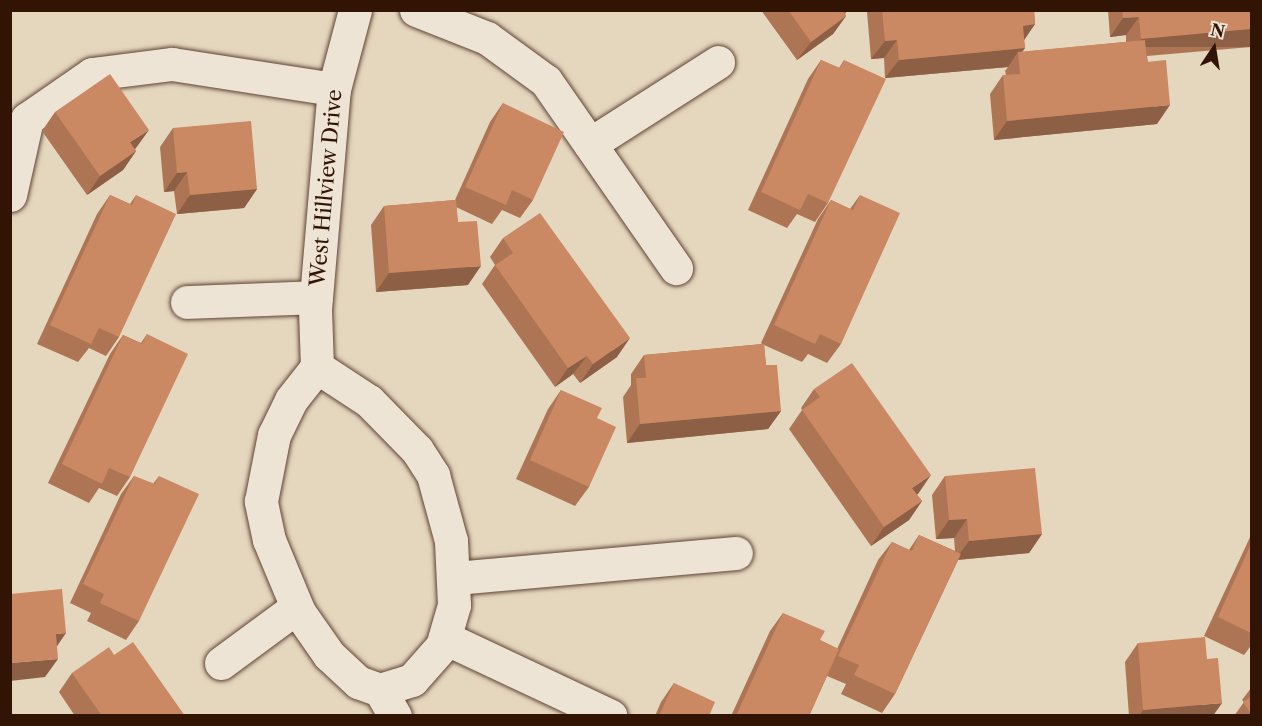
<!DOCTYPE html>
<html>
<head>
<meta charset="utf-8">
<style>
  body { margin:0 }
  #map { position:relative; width:1262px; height:726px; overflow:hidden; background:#e5d6be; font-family:"Libre Caslon Text",serif }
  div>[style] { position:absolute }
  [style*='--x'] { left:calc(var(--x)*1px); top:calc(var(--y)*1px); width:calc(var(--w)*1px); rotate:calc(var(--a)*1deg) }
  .roads { filter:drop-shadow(0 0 2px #5f4433) drop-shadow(0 0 2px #5f4433) }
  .minor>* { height:33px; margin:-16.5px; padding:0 16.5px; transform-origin:16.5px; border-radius:16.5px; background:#eee4d5 }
  .wall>* { inset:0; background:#ae7555 }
  .shaded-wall>* { inset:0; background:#8d5f45; transform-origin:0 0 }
  .building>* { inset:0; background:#ca8863 }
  span { translate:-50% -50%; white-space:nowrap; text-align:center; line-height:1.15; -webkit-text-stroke:4.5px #eee4d5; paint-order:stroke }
  .street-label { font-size:21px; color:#321405 }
  .frame { position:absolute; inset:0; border:12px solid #321405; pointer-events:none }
  .north { position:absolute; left:1184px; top:18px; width:60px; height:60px; -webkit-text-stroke:4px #eee4d5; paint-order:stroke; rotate:12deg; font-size:16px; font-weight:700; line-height:24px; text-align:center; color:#321405 }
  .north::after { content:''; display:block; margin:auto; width:21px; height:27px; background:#321405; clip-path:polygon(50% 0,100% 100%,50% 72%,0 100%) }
</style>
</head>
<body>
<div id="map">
  <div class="roads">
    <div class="minor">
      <i style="--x:416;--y:10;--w:76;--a:21.5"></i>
      <i style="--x:487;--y:38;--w:73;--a:36.1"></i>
      <i style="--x:546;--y:81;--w:228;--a:55.2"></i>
      <i style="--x:590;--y:144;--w:152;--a:-32.6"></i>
      <i style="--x:10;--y:195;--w:78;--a:-77.4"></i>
      <i style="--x:27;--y:119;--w:79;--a:-34.7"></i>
      <i style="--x:92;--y:74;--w:81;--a:-7.1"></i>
      <i style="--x:172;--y:64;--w:164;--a:8.8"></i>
      <i style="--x:187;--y:302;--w:129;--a:-2.2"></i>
      <i style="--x:317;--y:367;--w:62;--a:33.2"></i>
      <i style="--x:369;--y:401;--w:69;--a:45.6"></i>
      <i style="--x:417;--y:450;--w:30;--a:57"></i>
      <i style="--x:433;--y:475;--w:68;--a:74.7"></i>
      <i style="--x:451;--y:541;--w:64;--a:87.3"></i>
      <i style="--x:454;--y:605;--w:43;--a:106.3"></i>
      <i style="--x:442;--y:646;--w:45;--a:131.4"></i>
      <i style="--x:412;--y:680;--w:34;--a:163"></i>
      <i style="--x:380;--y:690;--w:23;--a:-160"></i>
      <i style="--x:358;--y:682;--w:40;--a:-137"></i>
      <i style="--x:329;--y:655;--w:52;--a:-124.9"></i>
      <i style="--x:299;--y:612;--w:78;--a:-112.6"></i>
      <i style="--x:269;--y:540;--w:40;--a:-102"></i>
      <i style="--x:261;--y:501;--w:67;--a:-78.9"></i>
      <i style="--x:274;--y:435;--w:39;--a:-64"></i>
      <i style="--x:291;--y:400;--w:42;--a:-51.8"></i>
      <i style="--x:317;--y:367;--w:58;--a:-92"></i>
      <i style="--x:315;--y:309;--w:221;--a:-85.1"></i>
      <i style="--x:334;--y:89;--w:82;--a:-75.1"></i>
      <i style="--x:455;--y:578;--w:282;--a:-5.1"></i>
      <i style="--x:445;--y:638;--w:183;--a:25.2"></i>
      <i style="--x:221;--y:663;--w:94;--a:-36.4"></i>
      <i style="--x:380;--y:690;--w:30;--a:60"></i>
    </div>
  </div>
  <div class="wall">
    <i style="clip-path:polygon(761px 10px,848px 10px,845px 14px,846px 16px,833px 34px,797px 60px)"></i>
    <i style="clip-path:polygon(868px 10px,1034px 10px,1035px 24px,1024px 40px,1025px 48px,1022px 52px,1126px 42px,1126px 35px,1110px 37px,1108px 10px,1251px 10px,1251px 47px,1147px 56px,1157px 124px,994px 140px,990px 94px,1003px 75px,1006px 75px,1005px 71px,1008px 67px,885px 78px,884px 58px,871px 59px,867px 12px)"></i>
    <i style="clip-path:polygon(821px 60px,839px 68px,844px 60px,828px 203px,815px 222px,797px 214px,787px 228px,748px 210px,808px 79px)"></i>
    <i style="clip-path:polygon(503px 103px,533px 200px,520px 218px,502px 210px,492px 224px,456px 207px,458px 222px,468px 285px,376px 292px,371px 225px,384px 206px,455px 200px,490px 122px)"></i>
    <i style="clip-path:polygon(55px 112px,136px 148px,135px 149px,136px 151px,123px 170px,87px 195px,42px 131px)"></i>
    <i style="clip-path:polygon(173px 128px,257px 189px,244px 208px,177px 214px,174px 191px,164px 192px,160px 147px)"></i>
    <i style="clip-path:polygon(110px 195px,130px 204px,136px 195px,119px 337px,106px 356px,89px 348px,78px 362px,37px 344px,97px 214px)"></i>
    <i style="clip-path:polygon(860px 195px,841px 344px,827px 363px,808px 354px,802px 362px,764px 345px,766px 365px,781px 411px,768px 429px,627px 443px,623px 397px,631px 385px,631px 374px,644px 355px,762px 344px,761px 343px,818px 219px,831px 200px,850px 209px)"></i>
    <i style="clip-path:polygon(503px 238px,617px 357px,580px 383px,573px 374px,555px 387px,482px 284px,495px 265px,490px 257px)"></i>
    <i style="clip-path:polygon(147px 334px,130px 477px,117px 496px,99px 488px,89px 503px,48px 483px,110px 354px,123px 335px,141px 343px)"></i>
    <i style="clip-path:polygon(814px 389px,917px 495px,922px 501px,909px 520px,871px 546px,789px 429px,802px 410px,801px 408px)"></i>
    <i style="clip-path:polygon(561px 390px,597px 418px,589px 487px,575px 506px,516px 479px,548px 409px)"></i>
    <i style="clip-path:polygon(134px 476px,153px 484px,159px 476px,139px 621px,126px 640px,87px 621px,91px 613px,70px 603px,121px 494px)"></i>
    <i style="clip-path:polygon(945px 476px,1042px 534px,1029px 553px,958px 560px,895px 694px,882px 713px,841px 694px,846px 684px,827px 676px,809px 716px,731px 716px,770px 631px,783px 613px,820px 640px,837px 649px,878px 560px,892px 542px,909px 550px,919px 535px,955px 551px,954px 538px,936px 539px,932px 495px)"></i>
    <i style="clip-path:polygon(1251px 535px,1251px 648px,1250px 647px,1244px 655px,1204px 636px)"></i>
    <i style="clip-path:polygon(1138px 643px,1213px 716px,1129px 716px,1125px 662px)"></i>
    <i style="clip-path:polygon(114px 655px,185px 716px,75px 716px,59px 692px,72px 673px)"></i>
    <i style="clip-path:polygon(674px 683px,709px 716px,655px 716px,661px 702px)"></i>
    <i style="clip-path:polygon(1251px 688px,1251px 716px,1234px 716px,1244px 702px,1242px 700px)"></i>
  </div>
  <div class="shaded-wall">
    <i style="clip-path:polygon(846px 16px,833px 34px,797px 60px,811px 42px)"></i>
    <i style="clip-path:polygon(1139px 17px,1126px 35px,1110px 37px,1123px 18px)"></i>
    <i style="clip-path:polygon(1035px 24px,1022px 43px,1023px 26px)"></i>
    <i style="left:1251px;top:29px;width:18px;height:110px;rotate:90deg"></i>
    <i style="clip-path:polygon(897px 40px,884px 58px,871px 59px,885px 41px)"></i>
    <i style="clip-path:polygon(1025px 48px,1019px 56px,1018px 52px,1008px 67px,885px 78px,899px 60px)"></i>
    <i style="clip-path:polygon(1170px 105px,1157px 124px,994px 140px,1007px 121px)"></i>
    <i style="clip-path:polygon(149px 130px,136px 148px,117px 161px,130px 142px)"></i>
    <i style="clip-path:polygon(136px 151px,123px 170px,87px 195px,100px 176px)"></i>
    <i style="clip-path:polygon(187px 172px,174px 191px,164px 192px,177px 173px)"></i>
    <i style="clip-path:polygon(257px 189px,244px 208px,177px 214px,190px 195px)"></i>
    <i style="clip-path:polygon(481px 266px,468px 285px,376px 292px,389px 273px)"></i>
    <i style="clip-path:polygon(630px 338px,617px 357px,580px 383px,593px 364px)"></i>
    <i style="clip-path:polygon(587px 356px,573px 374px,555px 387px,568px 368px)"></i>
    <i style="clip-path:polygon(781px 411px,768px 429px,627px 443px,640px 424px)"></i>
    <i style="clip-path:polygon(931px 475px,918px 494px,899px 507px,912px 488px)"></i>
    <i style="clip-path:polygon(922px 501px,909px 520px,871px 546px,884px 527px)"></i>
    <i style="clip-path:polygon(967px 519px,954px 538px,936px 539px,949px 520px)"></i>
    <i style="clip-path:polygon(1042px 534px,1029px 553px,955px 560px,969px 541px)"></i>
    <i style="clip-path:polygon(66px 633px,53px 652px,56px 634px)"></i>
    <i style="clip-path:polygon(58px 659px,45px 677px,10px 681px,10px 663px)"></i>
    <i style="clip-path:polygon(1222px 703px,1213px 716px,1139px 716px,1143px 710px)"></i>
  </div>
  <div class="building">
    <i style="clip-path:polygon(788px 10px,842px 10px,846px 16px,811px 42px)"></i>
    <i style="clip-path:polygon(882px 10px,1034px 10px,1035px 24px,1023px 26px,1025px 48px,899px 60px,897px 40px,885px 41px)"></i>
    <i style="clip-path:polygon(1122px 10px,1251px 10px,1251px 29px,1141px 39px,1139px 17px,1123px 18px)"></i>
    <i style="clip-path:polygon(1145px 40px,1147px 62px,1166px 60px,1170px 105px,1007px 121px,1003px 75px,1020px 74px,1018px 52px)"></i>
    <i style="clip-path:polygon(821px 60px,840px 68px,844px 60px,886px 79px,828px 203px,808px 194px,800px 210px,761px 192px)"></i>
    <i style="clip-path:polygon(110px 74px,149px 130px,130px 142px,136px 151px,100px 176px,55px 112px)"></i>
    <i style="clip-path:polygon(503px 103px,564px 132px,533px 200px,512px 190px,506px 205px,465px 187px)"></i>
    <i style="clip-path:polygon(251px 121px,257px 189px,190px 195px,187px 172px,177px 173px,173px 128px)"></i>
    <i style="clip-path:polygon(110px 195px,132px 205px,136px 195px,176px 214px,119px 337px,99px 328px,91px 344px,50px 325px)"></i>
    <i style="clip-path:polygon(860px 195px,900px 213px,841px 344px,820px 334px,815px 344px,774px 325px,831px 200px,853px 210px)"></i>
    <i style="clip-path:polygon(456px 200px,458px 222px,477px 221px,481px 266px,389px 273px,384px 206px)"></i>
    <i style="clip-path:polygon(540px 213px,630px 338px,593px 364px,587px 356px,568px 368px,495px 265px,513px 253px,503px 238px)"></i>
    <i style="clip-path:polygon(147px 334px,188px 354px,130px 477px,109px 468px,102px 484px,62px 464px,123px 335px,142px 344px)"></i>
    <i style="clip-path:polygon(764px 344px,766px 365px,777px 365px,781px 411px,640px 424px,636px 378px,646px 378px,644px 355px)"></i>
    <i style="clip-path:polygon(852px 363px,931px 475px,912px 488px,922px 501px,884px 527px,802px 410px,820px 397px,814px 389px)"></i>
    <i style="clip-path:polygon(561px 390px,602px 408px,597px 418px,616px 427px,589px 487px,530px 460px)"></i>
    <i style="clip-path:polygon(1035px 468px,1042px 534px,969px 541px,967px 519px,949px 520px,945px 476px)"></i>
    <i style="clip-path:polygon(134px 476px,155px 484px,159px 476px,199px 494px,139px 621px,100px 603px,104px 594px,83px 584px)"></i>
    <i style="clip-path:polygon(919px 535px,961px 554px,895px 694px,854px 675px,859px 665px,838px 656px,892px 542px,912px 551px)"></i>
    <i style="clip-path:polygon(1251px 544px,1251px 633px,1218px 617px)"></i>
    <i style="clip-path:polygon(62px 589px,66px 633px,56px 634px,58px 659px,10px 663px,10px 594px)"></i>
    <i style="clip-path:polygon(783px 613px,825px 631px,820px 640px,839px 649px,809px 716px,736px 716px)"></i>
    <i style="clip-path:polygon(1205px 637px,1207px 659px,1218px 658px,1222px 703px,1143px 710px,1138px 643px)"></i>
    <i style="clip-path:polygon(133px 642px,185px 716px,102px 716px,72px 673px,109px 647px,114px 655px)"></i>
    <i style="clip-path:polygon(674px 683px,715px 702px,709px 716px,659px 716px)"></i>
    <i style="clip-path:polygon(1251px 697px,1251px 714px,1243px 702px)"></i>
  </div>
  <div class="street-label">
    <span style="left:326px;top:188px;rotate:-85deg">West Hillview Drive</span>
  </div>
  <div class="frame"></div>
  <div class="north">N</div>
</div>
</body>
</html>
